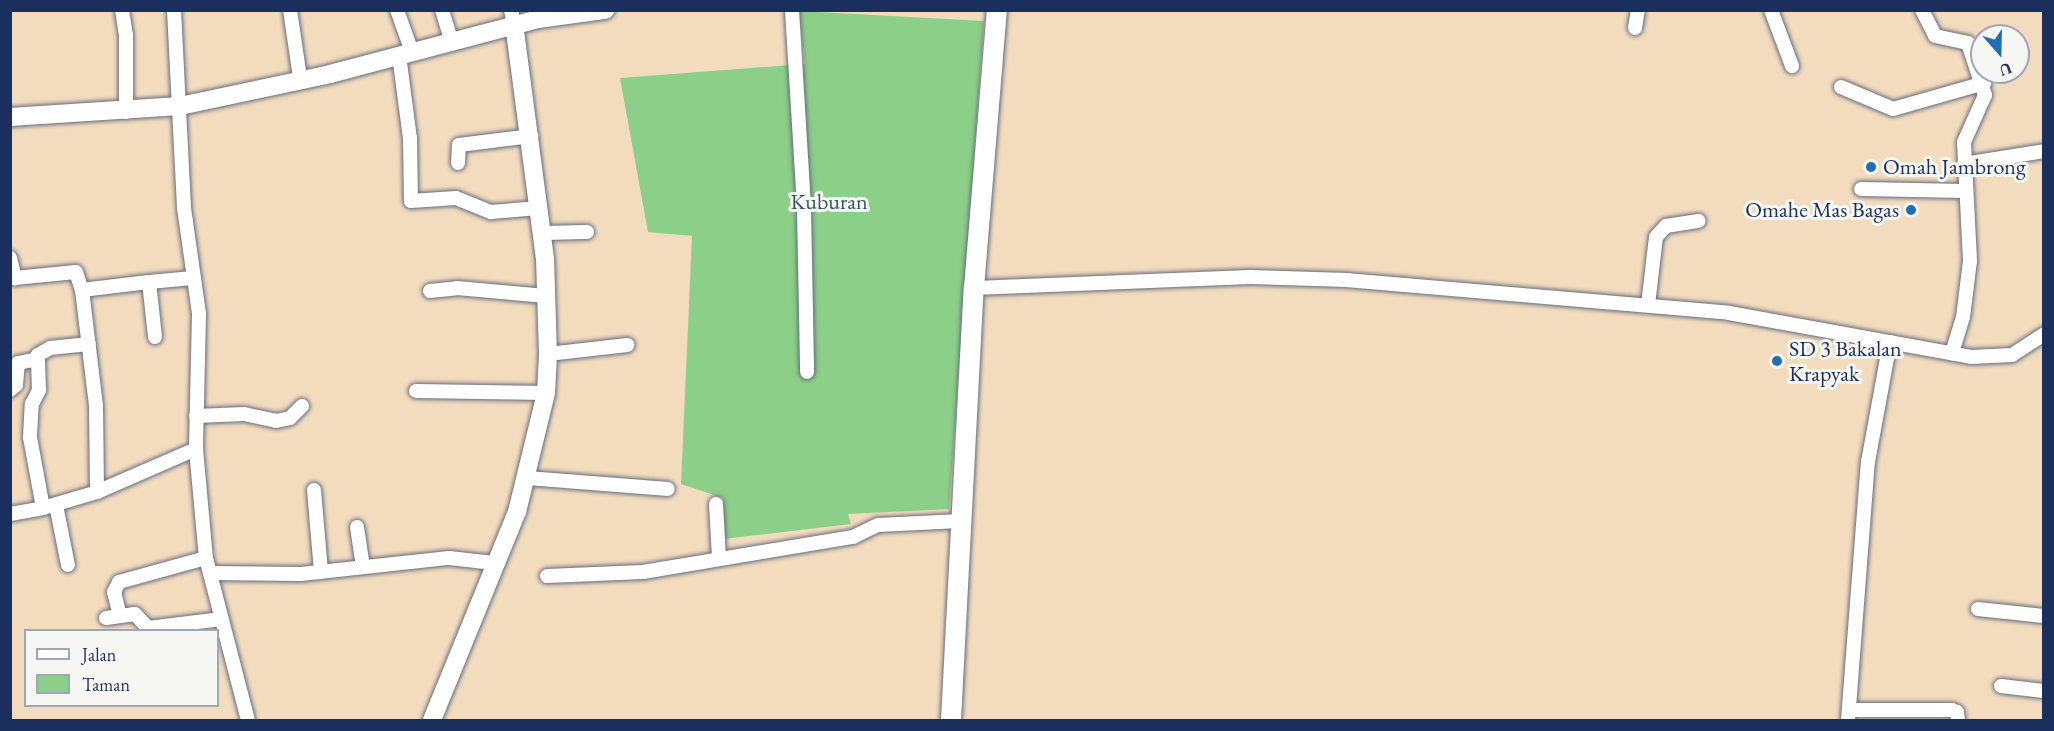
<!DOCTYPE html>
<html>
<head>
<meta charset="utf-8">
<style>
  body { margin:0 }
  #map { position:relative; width:2054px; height:731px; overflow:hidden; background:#f3dcbe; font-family:"EB Garamond",serif }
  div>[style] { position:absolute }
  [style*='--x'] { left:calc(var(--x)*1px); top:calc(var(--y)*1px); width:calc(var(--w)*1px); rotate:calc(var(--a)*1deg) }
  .green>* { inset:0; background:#8bcf88 }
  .roads { filter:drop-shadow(0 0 2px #676c80) drop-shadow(0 0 2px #676c80) }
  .minor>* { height:14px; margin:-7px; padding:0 7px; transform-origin:7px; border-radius:7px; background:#fff }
  .tertiary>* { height:18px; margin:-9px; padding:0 9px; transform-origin:9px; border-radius:9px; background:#fff }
  .secondary>* { height:20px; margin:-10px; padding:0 10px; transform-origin:10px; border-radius:10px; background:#fff }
  .dots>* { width:16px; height:16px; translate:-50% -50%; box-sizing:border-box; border:3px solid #f6f6f2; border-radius:50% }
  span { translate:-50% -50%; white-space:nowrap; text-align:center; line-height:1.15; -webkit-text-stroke:6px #f6f6f2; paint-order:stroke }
  .poi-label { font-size:22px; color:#1b2f5e }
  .left { translate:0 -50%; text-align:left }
  .right { translate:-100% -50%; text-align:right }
  .park-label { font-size:22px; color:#375768 }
  .frame { position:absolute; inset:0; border:12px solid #1b2f5e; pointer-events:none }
  .legend { position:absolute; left:24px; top:629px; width:195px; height:78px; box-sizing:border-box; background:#f6f6f2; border:2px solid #9ea6b7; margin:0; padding:8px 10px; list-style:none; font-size:18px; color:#1b2f5e }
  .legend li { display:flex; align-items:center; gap:12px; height:30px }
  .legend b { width:30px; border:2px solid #9ea6b7 }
  .north { position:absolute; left:1970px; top:24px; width:60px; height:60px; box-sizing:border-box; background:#f6f6f2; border:2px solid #9ea6b7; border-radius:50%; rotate:160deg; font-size:16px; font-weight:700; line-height:24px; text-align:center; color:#1b2f5e }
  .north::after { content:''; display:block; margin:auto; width:21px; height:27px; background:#1f6fb2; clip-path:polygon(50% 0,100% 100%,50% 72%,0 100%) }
</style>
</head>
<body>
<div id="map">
  <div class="green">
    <i style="clip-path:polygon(799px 11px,984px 21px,949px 509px,848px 514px,851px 524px,723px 539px,723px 498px,681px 484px,692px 236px,648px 232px,620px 78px,805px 64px)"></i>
  </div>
  <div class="roads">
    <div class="minor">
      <i style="--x:122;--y:10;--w:25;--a:81"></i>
      <i style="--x:126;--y:35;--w:77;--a:90"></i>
      <i style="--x:174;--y:10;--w:198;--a:87.1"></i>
      <i style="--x:184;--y:208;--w:107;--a:81.9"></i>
      <i style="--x:199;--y:314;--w:135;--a:91.3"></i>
      <i style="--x:196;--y:449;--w:109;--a:84.8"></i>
      <i style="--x:206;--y:558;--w:167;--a:75.5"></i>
      <i style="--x:290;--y:10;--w:69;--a:81.6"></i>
      <i style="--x:397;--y:10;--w:45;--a:70.3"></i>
      <i style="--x:442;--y:10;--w:34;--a:73"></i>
      <i style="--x:511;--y:10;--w:15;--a:79"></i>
      <i style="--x:792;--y:10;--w:199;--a:86.5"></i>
      <i style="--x:804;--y:209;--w:163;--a:88.9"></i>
      <i style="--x:1771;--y:10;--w:60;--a:69.4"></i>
      <i style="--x:1922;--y:10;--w:29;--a:63"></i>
      <i style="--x:1935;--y:36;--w:34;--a:12"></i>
      <i style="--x:1968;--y:43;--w:55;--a:71.9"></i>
      <i style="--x:1985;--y:95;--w:51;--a:114.1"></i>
      <i style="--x:1964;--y:142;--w:119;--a:87.1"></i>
      <i style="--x:1970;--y:261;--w:56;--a:97.1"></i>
      <i style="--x:1963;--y:317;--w:38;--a:107"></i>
      <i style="--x:1635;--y:28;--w:18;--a:-81"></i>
      <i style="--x:399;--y:55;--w:84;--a:82.5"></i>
      <i style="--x:410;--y:138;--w:63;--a:89.1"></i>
      <i style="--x:411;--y:201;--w:45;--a:-3.8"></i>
      <i style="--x:456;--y:198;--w:38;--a:22"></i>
      <i style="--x:491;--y:212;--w:48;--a:-4.8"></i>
      <i style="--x:1841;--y:87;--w:56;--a:22.9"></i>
      <i style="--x:1893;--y:109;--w:95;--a:-15.9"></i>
      <i style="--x:458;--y:163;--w:18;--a:-87"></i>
      <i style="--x:459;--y:145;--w:73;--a:-7.1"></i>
      <i style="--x:1964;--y:164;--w:81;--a:-9.2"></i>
      <i style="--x:1861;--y:189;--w:104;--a:1.1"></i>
      <i style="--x:542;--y:233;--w:45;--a:-1.3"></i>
      <i style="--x:10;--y:258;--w:21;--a:76"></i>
      <i style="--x:15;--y:278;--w:61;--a:-5.6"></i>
      <i style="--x:76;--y:272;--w:19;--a:72"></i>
      <i style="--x:82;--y:290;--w:67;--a:-6.8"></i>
      <i style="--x:974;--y:288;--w:276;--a:-2.3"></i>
      <i style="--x:1250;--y:277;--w:97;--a:1.8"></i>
      <i style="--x:1347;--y:280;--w:383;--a:4.9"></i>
      <i style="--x:1729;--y:313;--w:246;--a:10.3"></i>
      <i style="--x:1971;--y:357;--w:41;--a:-2.8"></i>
      <i style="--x:2012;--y:355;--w:38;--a:-33"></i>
      <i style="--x:82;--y:290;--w:117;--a:83.1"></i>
      <i style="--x:96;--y:406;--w:86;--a:89.3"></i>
      <i style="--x:430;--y:291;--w:27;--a:-6"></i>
      <i style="--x:457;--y:288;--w:89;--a:5.1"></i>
      <i style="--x:1648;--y:305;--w:68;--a:-83.3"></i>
      <i style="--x:1656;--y:237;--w:15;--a:-48"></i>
      <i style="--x:1666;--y:226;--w:33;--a:-9"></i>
      <i style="--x:155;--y:337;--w:55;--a:-96.2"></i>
      <i style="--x:149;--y:282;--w:44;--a:-5.2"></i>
      <i style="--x:548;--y:354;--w:80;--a:-6.5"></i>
      <i style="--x:10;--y:390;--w:8;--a:-40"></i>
      <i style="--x:16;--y:385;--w:22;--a:-85"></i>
      <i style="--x:18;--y:363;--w:20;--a:-11"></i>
      <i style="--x:416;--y:391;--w:130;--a:0.9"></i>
      <i style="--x:196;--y:416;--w:48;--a:-2.4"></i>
      <i style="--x:244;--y:414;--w:33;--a:12"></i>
      <i style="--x:276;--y:421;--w:14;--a:-12"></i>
      <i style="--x:290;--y:418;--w:17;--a:-45"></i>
      <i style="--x:528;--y:478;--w:140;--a:4.5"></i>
      <i style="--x:314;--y:490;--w:81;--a:85.1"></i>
      <i style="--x:716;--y:504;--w:54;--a:86.8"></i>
      <i style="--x:56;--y:505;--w:61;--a:78.7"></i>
      <i style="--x:43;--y:508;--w:72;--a:-100.4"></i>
      <i style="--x:30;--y:437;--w:33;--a:-87"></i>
      <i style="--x:32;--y:404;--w:16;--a:-63"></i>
      <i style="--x:39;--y:390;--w:35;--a:-92"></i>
      <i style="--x:38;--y:355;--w:14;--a:-30"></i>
      <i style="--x:50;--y:348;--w:39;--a:-6"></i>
      <i style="--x:10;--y:514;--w:34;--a:-10"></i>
      <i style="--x:43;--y:508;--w:56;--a:-16.5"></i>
      <i style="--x:97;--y:492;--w:108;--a:-23.5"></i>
      <i style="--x:357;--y:527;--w:40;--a:81.5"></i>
      <i style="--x:210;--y:573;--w:91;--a:0.6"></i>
      <i style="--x:301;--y:574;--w:149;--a:-6.2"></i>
      <i style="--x:449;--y:558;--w:45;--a:6.3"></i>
      <i style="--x:547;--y:576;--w:96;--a:-2.4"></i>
      <i style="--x:643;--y:572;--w:213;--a:-9.5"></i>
      <i style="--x:853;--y:537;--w:28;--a:-26"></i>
      <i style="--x:878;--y:525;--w:82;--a:-2.8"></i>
      <i style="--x:1978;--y:609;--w:66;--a:6.1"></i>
      <i style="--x:120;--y:616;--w:25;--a:-104"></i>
      <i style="--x:114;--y:592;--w:11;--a:-63"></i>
      <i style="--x:119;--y:582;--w:90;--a:-15.4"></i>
      <i style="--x:106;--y:618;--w:29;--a:-8"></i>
      <i style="--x:135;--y:614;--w:19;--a:47"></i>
      <i style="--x:148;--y:628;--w:74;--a:-7"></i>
      <i style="--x:2001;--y:686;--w:43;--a:6.6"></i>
      <i style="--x:1849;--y:710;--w:103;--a:0"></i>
      <i style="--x:1952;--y:710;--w:5;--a:22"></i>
      <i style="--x:1957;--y:712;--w:8;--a:83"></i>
      <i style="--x:1848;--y:720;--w:259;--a:-85.6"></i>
      <i style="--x:1868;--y:462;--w:122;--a:-79.6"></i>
    </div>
    <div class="tertiary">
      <i style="--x:10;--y:117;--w:170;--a:-3.7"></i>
      <i style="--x:180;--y:106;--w:153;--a:-12"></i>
      <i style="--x:330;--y:74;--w:215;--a:-14.8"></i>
      <i style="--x:538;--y:19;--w:68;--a:-7.7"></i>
      <i style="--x:432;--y:720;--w:225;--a:-67.8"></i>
      <i style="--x:517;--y:512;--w:122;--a:-76.3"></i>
      <i style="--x:546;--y:393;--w:39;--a:-87"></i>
      <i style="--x:548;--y:354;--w:95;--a:-91.8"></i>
      <i style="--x:545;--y:259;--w:236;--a:-97.5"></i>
    </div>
    <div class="secondary">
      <i style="--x:951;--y:720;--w:433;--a:-87"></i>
      <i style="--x:974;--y:288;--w:279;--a:-85.3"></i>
    </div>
  </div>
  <div class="dots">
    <i style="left:1871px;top:167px;background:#1f6fb2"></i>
    <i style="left:1911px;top:210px;background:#1f6fb2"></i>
    <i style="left:1777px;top:361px;background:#1f6fb2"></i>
  </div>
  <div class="poi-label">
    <span class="left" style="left:1883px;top:167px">Omah Jambrong</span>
    <span class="right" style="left:1899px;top:210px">Omahe Mas Bagas</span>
    <span class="left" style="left:1789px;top:361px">SD 3 Bakalan<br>Krapyak</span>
  </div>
  <div class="park-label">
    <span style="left:829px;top:202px">Kuburan</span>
  </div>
  <div class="frame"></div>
  <ul class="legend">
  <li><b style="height:8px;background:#fff"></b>Jalan</li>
  <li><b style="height:16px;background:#8bcf88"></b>Taman</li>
  </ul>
  <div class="north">U</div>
</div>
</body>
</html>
